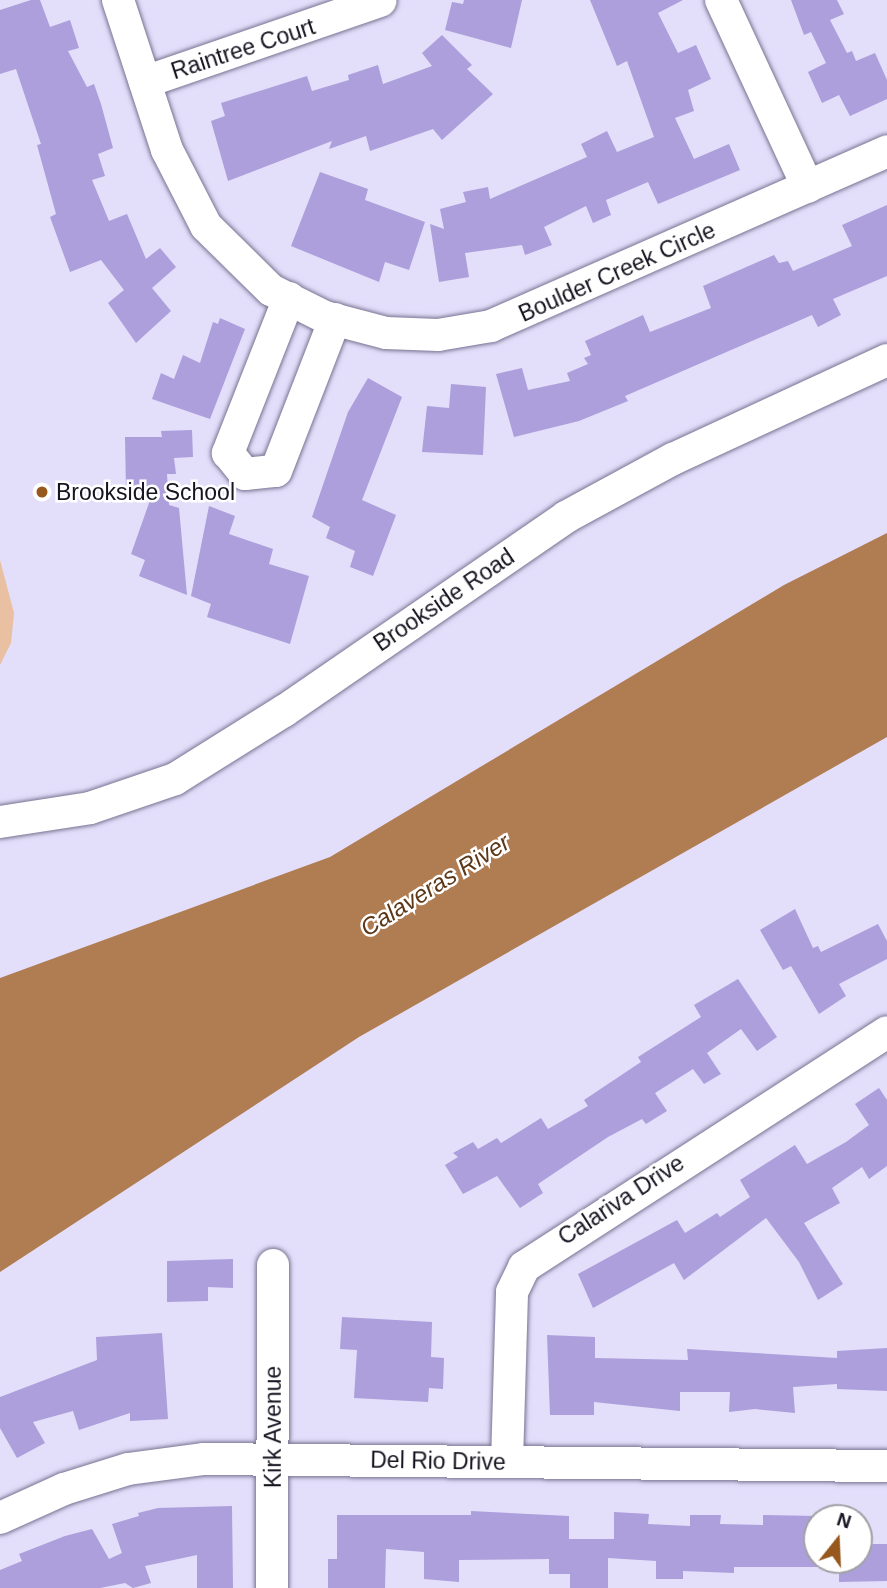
<!DOCTYPE html>
<html>
<head>
<meta charset="utf-8">
<style>
  body { margin:0 }
  #map { position:relative; width:887px; height:1588px; overflow:hidden; background:#e3defa; font-family:Helvetica,sans-serif }
  div>[style] { position:absolute }
  [style*='--x'] { left:calc(var(--x)*1px); top:calc(var(--y)*1px); width:calc(var(--w)*1px); rotate:calc(var(--a)*1deg) }
  .green>* { inset:0; background:#e9c0a1 }
  .water>* { inset:0; background:#b07c52 }
  .building>* { inset:0; background:#ac9fdb }
  .roads { filter:drop-shadow(0 0 2px #797392) drop-shadow(0 0 2px #797392) }
  .minor>* { height:32px; margin:-16px; padding:0 16px; transform-origin:16px; border-radius:16px; background:#fff }
  .dots>* { width:19px; height:19px; translate:-50% -50%; box-sizing:border-box; border:4px solid #fff; border-radius:50% }
  span { translate:-50% -50%; white-space:nowrap; text-align:center; line-height:1.15; -webkit-text-stroke:5px #fff; paint-order:stroke }
  .street-label { font-size:23px; color:#161420 }
  .poi-label { font-size:23px; color:#161420 }
  .left { translate:0 -50%; text-align:left }
  .water-label { font-size:24px; color:#5d3818; font-style:italic }
  .north { position:absolute; left:803px; top:1504px; width:70px; height:70px; box-sizing:border-box; background:#fff; border:2px solid #a2a1a6; border-radius:50%; rotate:18deg; font-size:19px; font-weight:700; line-height:28px; text-align:center; color:#161420 }
  .north::after { content:''; display:block; margin:auto; width:24px; height:32px; background:#96581d; clip-path:polygon(50% 0,100% 100%,50% 72%,0 100%) }
</style>
</head>
<body>
<div id="map">
  <div class="green">
    <i style="clip-path:polygon(0 560px,14px 613px,11px 643px,0 665px)"></i>
  </div>
  <div class="water">
    <i style="clip-path:polygon(887px 533px,887px 737px,359px 1037px,0 1272px,0 978px,330px 857px,784px 585px)"></i>
  </div>
  <div class="building">
    <i style="clip-path:polygon(31px 0,40px 0,50px 27px,70px 20px,79px 48px,68px 51px,87px 87px,94px 84px,101px 104px,113px 148px,98px 154px,105px 176px,92px 180px,109px 221px,127px 214px,146px 259px,160px 248px,176px 267px,152px 288px,171px 311px,136px 343px,108px 303px,124px 290px,101px 260px,70px 272px,50px 217px,56px 214px,37px 145px,41px 144px,16px 69px,0 74px,0 10px)"></i>
    <i style="clip-path:polygon(464px 0,522px 0,511px 48px,445px 30px,452px 2px,463px 4px)"></i>
    <i style="clip-path:polygon(590px 0,683px 0,658px 13px,678px 53px,696px 45px,711px 79px,688px 90px,694px 111px,675px 118px,694px 159px,729px 144px,740px 170px,658px 204px,648px 182px,606px 200px,611px 215px,593px 223px,586px 206px,544px 227px,552px 245px,525px 255px,522px 245px,465px 253px,469px 277px,439px 282px,430px 224px,444px 229px,440px 209px,466px 202px,463px 192px,488px 187px,490px 199px,564px 167px,587px 157px,581px 144px,607px 131px,617px 152px,654px 137px,627px 61px,617px 66px)"></i>
    <i style="clip-path:polygon(791px 0,837px 0,844px 14px,830px 20px,847px 53px,852px 51px,856px 61px,875px 53px,887px 80px,887px 99px,850px 116px,839px 95px,822px 103px,808px 72px,826px 63px,811px 32px,804px 35px)"></i>
    <i style="clip-path:polygon(442px 35px,472px 65px,467px 69px,493px 94px,442px 140px,433px 129px,370px 151px,366px 136px,329px 149px,332px 141px,228px 181px,211px 121px,225px 116px,221px 103px,307px 76px,312px 91px,349px 80px,348px 75px,378px 65px,383px 84px,432px 66px,422px 53px)"></i>
    <i style="clip-path:polygon(320px 172px,368px 189px,365px 200px,425px 222px,409px 270px,385px 262px,379px 282px,291px 246px)"></i>
    <i style="clip-path:polygon(887px 205px,887px 276px,833px 299px,841px 315px,818px 327px,812px 315px,625px 396px,628px 401px,579px 421px,514px 437px,496px 374px,522px 368px,528px 390px,570px 381px,567px 373px,588px 364px,584px 358px,591px 355px,585px 341px,643px 315px,650px 332px,711px 308px,703px 286px,774px 255px,779px 263px,788px 261px,793px 271px,852px 246px,842px 225px)"></i>
    <i style="clip-path:polygon(220px 318px,245px 329px,210px 419px,152px 399px,161px 373px,174px 379px,183px 355px,200px 363px,213px 322px,218px 324px)"></i>
    <i style="clip-path:polygon(368px 378px,402px 397px,362px 500px,396px 515px,373px 576px,350px 567px,355px 551px,326px 538px,330px 527px,312px 517px,348px 412px)"></i>
    <i style="clip-path:polygon(451px 384px,486px 387px,483px 455px,422px 452px,427px 406px,449px 408px)"></i>
    <i style="clip-path:polygon(192px 430px,193px 457px,174px 458px,176px 474px,167px 474px,169px 505px,179px 508px,187px 595px,139px 576px,145px 560px,131px 554px,154px 489px,126px 489px,125px 437px,162px 437px,161px 431px)"></i>
    <i style="clip-path:polygon(209px 506px,235px 516px,229px 534px,273px 549px,269px 564px,309px 576px,290px 644px,207px 617px,211px 604px,191px 596px)"></i>
    <i style="clip-path:polygon(795px 909px,813px 948px,818px 946px,821px 952px,878px 924px,887px 941px,887px 959px,839px 984px,846px 996px,819px 1014px,791px 966px,783px 970px,760px 930px)"></i>
    <i style="clip-path:polygon(738px 979px,777px 1037px,757px 1051px,741px 1029px,707px 1053px,721px 1074px,704px 1084px,693px 1069px,655px 1093px,667px 1111px,646px 1124px,642px 1119px,608px 1137px,538px 1184px,543px 1193px,520px 1208px,497px 1176px,463px 1194px,445px 1165px,458px 1157px,453px 1153px,473px 1142px,478px 1149px,497px 1138px,501px 1143px,541px 1118px,548px 1129px,588px 1106px,584px 1100px,641px 1062px,638px 1057px,701px 1017px,694px 1005px)"></i>
    <i style="clip-path:polygon(879px 1088px,887px 1100px,887px 1166px,869px 1179px,862px 1167px,832px 1188px,840px 1203px,804px 1223px,843px 1284px,818px 1300px,799px 1262px,766px 1218px,684px 1280px,674px 1263px,593px 1308px,578px 1274px,677px 1220px,685px 1233px,717px 1213px,720px 1217px,750px 1197px,740px 1180px,795px 1145px,807px 1164px,846px 1142px,869px 1125px,855px 1104px)"></i>
    <i style="clip-path:polygon(233px 1259px,233px 1288px,208px 1287px,208px 1301px,167px 1302px,167px 1261px)"></i>
    <i style="clip-path:polygon(342px 1317px,432px 1322px,431px 1357px,444px 1358px,443px 1389px,429px 1388px,428px 1402px,354px 1398px,357px 1350px,340px 1349px)"></i>
    <i style="clip-path:polygon(162px 1333px,168px 1419px,130px 1421px,130px 1413px,79px 1430px,73px 1411px,33px 1422px,45px 1443px,17px 1458px,0 1428px,0 1397px,97px 1360px,96px 1337px)"></i>
    <i style="clip-path:polygon(547px 1335px,595px 1337px,595px 1358px,688px 1360px,687px 1349px,837px 1358px,837px 1351px,887px 1348px,887px 1391px,837px 1389px,837px 1384px,793px 1387px,795px 1413px,755px 1409px,729px 1412px,730px 1392px,680px 1392px,680px 1411px,594px 1402px,594px 1415px,550px 1415px)"></i>
    <i style="clip-path:polygon(232px 1506px,233px 1588px,197px 1588px,197px 1555px,145px 1566px,151px 1583px,133px 1588px,125px 1583px,100px 1588px,0 1588px,0 1570px,22px 1561px,19px 1554px,65px 1536px,92px 1529px,109px 1559px,122px 1553px,112px 1524px,139px 1516px,138px 1513px,158px 1508px)"></i>
    <i style="clip-path:polygon(471px 1511px,569px 1516px,569px 1539px,614px 1539px,614px 1512px,649px 1514px,648px 1524px,690px 1526px,690px 1515px,721px 1515px,720px 1524px,763px 1525px,763px 1515px,817px 1516px,817px 1567px,734px 1567px,734px 1573px,683px 1571px,683px 1579px,656px 1579px,656px 1561px,608px 1558px,608px 1588px,570px 1588px,570px 1574px,549px 1574px,549px 1559px,459px 1560px,459px 1582px,424px 1579px,424px 1552px,386px 1549px,385px 1588px,328px 1588px,328px 1559px,337px 1559px,337px 1515px,471px 1515px)"></i>
    <i style="clip-path:polygon(867px 1544px,887px 1544px,887px 1581px,839px 1582px,839px 1560px,859px 1560px,859px 1549px,866px 1549px)"></i>
  </div>
  <div class="roads">
    <div class="minor">
      <i style="--x:118;--y:0;--w:158;--a:71.9"></i>
      <i style="--x:167;--y:150;--w:85;--a:62.8"></i>
      <i style="--x:206;--y:226;--w:91;--a:44.6"></i>
      <i style="--x:271;--y:290;--w:60;--a:26.6"></i>
      <i style="--x:325;--y:317;--w:63;--a:14.7"></i>
      <i style="--x:386;--y:333;--w:52;--a:2.2"></i>
      <i style="--x:438;--y:335;--w:54;--a:-9.6"></i>
      <i style="--x:491;--y:326;--w:433;--a:-23.8"></i>
      <i style="--x:721;--y:0;--w:206;--a:65.1"></i>
      <i style="--x:145;--y:82;--w:249;--a:-19"></i>
      <i style="--x:289;--y:298;--w:167;--a:111.5"></i>
      <i style="--x:228;--y:453;--w:27;--a:51"></i>
      <i style="--x:245;--y:474;--w:31;--a:-6"></i>
      <i style="--x:276;--y:471;--w:163;--a:-68.8"></i>
      <i style="--x:0;--y:822;--w:91;--a:-8.8"></i>
      <i style="--x:90;--y:808;--w:90;--a:-18.8"></i>
      <i style="--x:175;--y:779;--w:128;--a:-32"></i>
      <i style="--x:284;--y:711;--w:342;--a:-34.5"></i>
      <i style="--x:566;--y:517;--w:122;--a:-28.5"></i>
      <i style="--x:673;--y:459;--w:236;--a:-24.8"></i>
      <i style="--x:507;--y:1462;--w:170;--a:-88.3"></i>
      <i style="--x:512;--y:1292;--w:28;--a:-64"></i>
      <i style="--x:524;--y:1267;--w:432;--a:-32.9"></i>
      <i style="--x:0;--y:1518;--w:70;--a:-24.4"></i>
      <i style="--x:64;--y:1489;--w:67;--a:-17.4"></i>
      <i style="--x:128;--y:1469;--w:77;--a:-7.5"></i>
      <i style="--x:204;--y:1459;--w:683;--a:0.59"></i>
      <i style="--x:272;--y:1588;--w:323;--a:-89.8"></i>
    </div>
  </div>
  <div class="dots">
    <i style="left:42px;top:492px;background:#96581d"></i>
  </div>
  <div class="street-label">
    <span style="left:243px;top:49px;rotate:-18deg">Raintree Court</span>
    <span style="left:617px;top:272px;rotate:-24deg">Boulder Creek Circle</span>
    <span style="left:444px;top:600px;rotate:-34deg">Brookside Road</span>
    <span style="left:621px;top:1200px;rotate:-33deg">Calariva Drive</span>
    <span style="left:273px;top:1427px;rotate:-90deg">Kirk Avenue</span>
    <span style="left:438px;top:1461px;rotate:1deg">Del Rio Drive</span>
  </div>
  <div class="poi-label">
    <span class="left" style="left:56px;top:492px">Brookside School</span>
  </div>
  <div class="water-label">
    <span style="left:435px;top:885px;rotate:-32deg">Calaveras River</span>
  </div>
  <div class="north">N</div>
</div>
</body>
</html>
